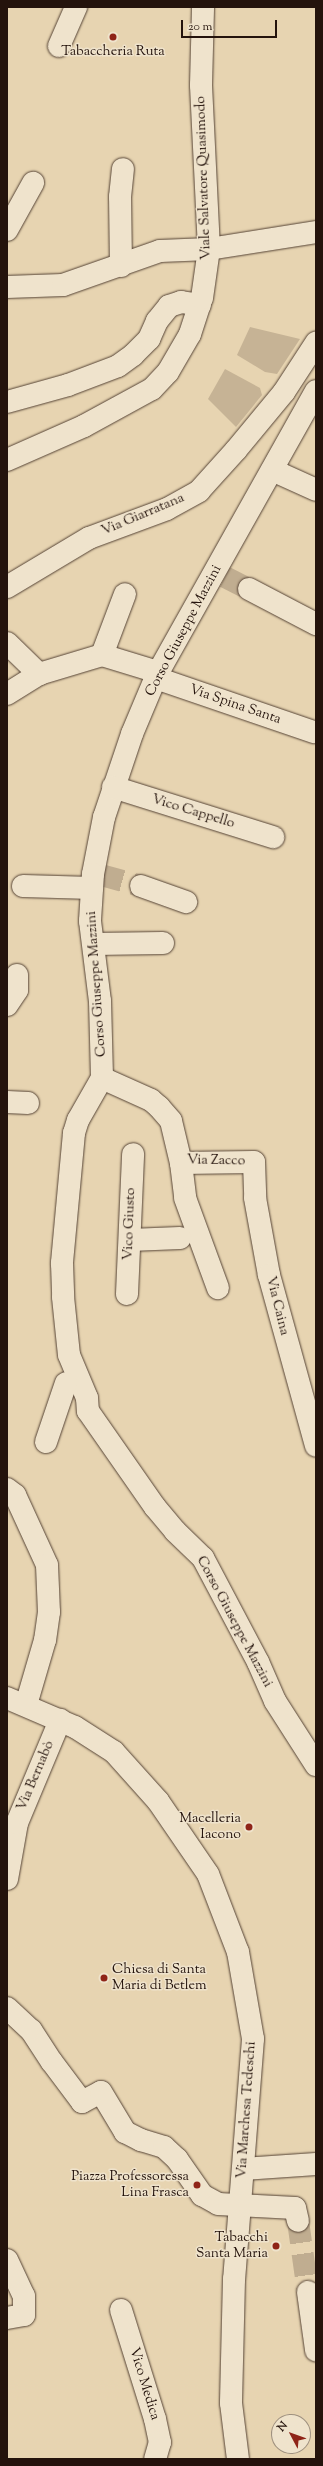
<!DOCTYPE html>
<html>
<head>
<meta charset="utf-8">
<style>
  body { margin:0 }
  #map { position:relative; width:323px; height:2466px; overflow:hidden; background:#e7d4b1; font-family:"Sorts Mill Goudy",serif }
  div>[style] { position:absolute }
  [style*='--x'] { left:calc(var(--x)*1px); top:calc(var(--y)*1px); width:calc(var(--w)*1px); rotate:calc(var(--a)*1deg) }
  .green>* { inset:0; background:#c6b395 }
  .minor-tunnel>* { height:22px; margin-top:-11px; transform-origin:0; background:repeating-linear-gradient(90deg,#c0ad90 0 22px,transparent 0 33px) }
  .roads { filter:drop-shadow(0 0 1px #554335) drop-shadow(0 0 1px #554335) }
  .minor>* { height:22px; margin:-11px; padding:0 11px; transform-origin:11px; border-radius:11px; background:#efe3cc }
  .dots>* { width:11px; height:11px; translate:-50% -50%; box-sizing:border-box; border:2px solid #efe3cc; border-radius:50% }
  span { translate:-50% -50%; white-space:nowrap; text-align:center; line-height:1.15; -webkit-text-stroke:3px #efe3cc; paint-order:stroke }
  .poi-label { font-size:14px; color:#24130c }
  .right { translate:-100% -50%; text-align:right }
  .left { translate:0 -50%; text-align:left }
  .street-label { font-size:14px; color:#24130c }
  .frame { position:absolute; inset:0; border:8px solid #24130c; pointer-events:none }
  .north { position:absolute; left:271px; top:2414px; width:40px; height:40px; box-sizing:border-box; background:#efe3cc; border:1px solid #9e907f; border-radius:50%; rotate:311deg; font-size:11px; font-weight:700; line-height:16px; text-align:center; color:#24130c }
  .north::after { content:''; display:block; margin:auto; width:14px; height:18px; background:#8f2418; clip-path:polygon(50% 0,100% 100%,50% 72%,0 100%) }
  .scale { position:absolute; left:181px; top:20px; width:96px; height:18px; box-sizing:border-box; border:2px solid #24130c; border-top:0; padding-left:5px; font-size:12px; line-height:14px; white-space:nowrap; color:#24130c; -webkit-text-stroke:3px #efe3cc; paint-order:stroke }
</style>
</head>
<body>
<div id="map">
  <div class="green">
    <i style="clip-path:polygon(250px 327px,300px 339px,277px 374px,265px 372px,237px 355px)"></i>
    <i style="clip-path:polygon(225px 369px,260px 388px,262px 395px,236px 427px,208px 399px)"></i>
  </div>
  <div class="minor-tunnel">
    <i style="--x:225;--y:577;--w:27;--a:27"></i>
    <i style="--x:101;--y:875;--w:41;--a:15.4"></i>
    <i style="--x:298;--y:2221;--w:72;--a:82"></i>
  </div>
  <div class="roads">
    <div class="minor">
      <i style="--x:59;--y:46;--w:43;--a:-66.4"></i>
      <i style="--x:7;--y:230;--w:54;--a:-61"></i>
      <i style="--x:121;--y:266;--w:69;--a:-90.8"></i>
      <i style="--x:120;--y:197;--w:28;--a:-84"></i>
      <i style="--x:7;--y:287;--w:56;--a:-2"></i>
      <i style="--x:63;--y:285;--w:103;--a:-19.3"></i>
      <i style="--x:160;--y:251;--w:49;--a:-2.3"></i>
      <i style="--x:209;--y:249;--w:108;--a:-9"></i>
      <i style="--x:316;--y:391;--w:322;--a:119.3"></i>
      <i style="--x:158;--y:672;--w:67;--a:112.8"></i>
      <i style="--x:132;--y:734;--w:88;--a:108.6"></i>
      <i style="--x:104;--y:817;--w:58;--a:100.9"></i>
      <i style="--x:93;--y:874;--w:47;--a:93.7"></i>
      <i style="--x:90;--y:921;--w:81;--a:82.9"></i>
      <i style="--x:100;--y:1001;--w:77;--a:88.5"></i>
      <i style="--x:102;--y:1078;--w:48;--a:119.7"></i>
      <i style="--x:78;--y:1120;--w:14;--a:107"></i>
      <i style="--x:74;--y:1133;--w:131;--a:95.3"></i>
      <i style="--x:62;--y:1263;--w:34;--a:88"></i>
      <i style="--x:63;--y:1297;--w:58;--a:84.1"></i>
      <i style="--x:69;--y:1355;--w:47;--a:67.3"></i>
      <i style="--x:87;--y:1398;--w:13;--a:86"></i>
      <i style="--x:88;--y:1411;--w:117;--a:55.1"></i>
      <i style="--x:155;--y:1507;--w:31;--a:50"></i>
      <i style="--x:175;--y:1531;--w:39;--a:44"></i>
      <i style="--x:203;--y:1558;--w:118;--a:62.1"></i>
      <i style="--x:258;--y:1662;--w:43;--a:66.4"></i>
      <i style="--x:275;--y:1701;--w:76;--a:57.4"></i>
      <i style="--x:7;--y:402;--w:63;--a:-15.6"></i>
      <i style="--x:68;--y:385;--w:53;--a:-20.8"></i>
      <i style="--x:118;--y:366;--w:19;--a:-36"></i>
      <i style="--x:133;--y:355;--w:23;--a:-45"></i>
      <i style="--x:149;--y:339;--w:20;--a:-66"></i>
      <i style="--x:157;--y:321;--w:19;--a:-51"></i>
      <i style="--x:169;--y:306;--w:13;--a:-18"></i>
      <i style="--x:181;--y:302;--w:19;--a:9"></i>
      <i style="--x:7;--y:460;--w:84;--a:-23.8"></i>
      <i style="--x:84;--y:426;--w:77;--a:-28.6"></i>
      <i style="--x:152;--y:389;--w:23;--a:-47"></i>
      <i style="--x:168;--y:372;--w:44;--a:-59.9"></i>
      <i style="--x:190;--y:334;--w:38;--a:-72"></i>
      <i style="--x:202;--y:298;--w:49;--a:-81.9"></i>
      <i style="--x:209;--y:249;--w:164;--a:-92.8"></i>
      <i style="--x:201;--y:85;--w:78;--a:-88.5"></i>
      <i style="--x:272;--y:470;--w:48;--a:24.4"></i>
      <i style="--x:7;--y:587;--w:96;--a:-30.9"></i>
      <i style="--x:89;--y:538;--w:83;--a:-20.4"></i>
      <i style="--x:167;--y:509;--w:37;--a:-29"></i>
      <i style="--x:199;--y:491;--w:55;--a:-47.9"></i>
      <i style="--x:236;--y:450;--w:75;--a:-50.4"></i>
      <i style="--x:284;--y:392;--w:59;--a:-56.9"></i>
      <i style="--x:249;--y:589;--w:76;--a:27.6"></i>
      <i style="--x:7;--y:643;--w:45;--a:44.1"></i>
      <i style="--x:102;--y:655;--w:65;--a:-69.3"></i>
      <i style="--x:156;--y:678;--w:167;--a:18.9"></i>
      <i style="--x:7;--y:694;--w:38;--a:-32"></i>
      <i style="--x:39;--y:674;--w:66;--a:-16.8"></i>
      <i style="--x:102;--y:655;--w:59;--a:16.9"></i>
      <i style="--x:113;--y:787;--w:168;--a:17.4"></i>
      <i style="--x:23;--y:886;--w:69;--a:1.7"></i>
      <i style="--x:141;--y:886;--w:48;--a:19.6"></i>
      <i style="--x:94;--y:944;--w:69;--a:-0.8"></i>
      <i style="--x:7;--y:1005;--w:18;--a:-56"></i>
      <i style="--x:17;--y:990;--w:15;--a:-90"></i>
      <i style="--x:102;--y:1078;--w:54;--a:24.2"></i>
      <i style="--x:151;--y:1100;--w:11;--a:41"></i>
      <i style="--x:159;--y:1107;--w:18;--a:49"></i>
      <i style="--x:171;--y:1121;--w:43;--a:76.6"></i>
      <i style="--x:181;--y:1163;--w:73;--a:-0.8"></i>
      <i style="--x:254;--y:1162;--w:36;--a:88"></i>
      <i style="--x:255;--y:1198;--w:78;--a:79.7"></i>
      <i style="--x:269;--y:1275;--w:177;--a:74.6"></i>
      <i style="--x:7;--y:1102;--w:21;--a:3"></i>
      <i style="--x:181;--y:1163;--w:35;--a:83"></i>
      <i style="--x:185;--y:1198;--w:96;--a:69.9"></i>
      <i style="--x:130;--y:1240;--w:50;--a:-2.3"></i>
      <i style="--x:127;--y:1294;--w:140;--a:-87.5"></i>
      <i style="--x:46;--y:1442;--w:62;--a:-71.3"></i>
      <i style="--x:7;--y:1489;--w:10;--a:37"></i>
      <i style="--x:15;--y:1495;--w:77;--a:65.4"></i>
      <i style="--x:47;--y:1565;--w:47;--a:87.6"></i>
      <i style="--x:49;--y:1612;--w:28;--a:98"></i>
      <i style="--x:45;--y:1640;--w:68;--a:106.3"></i>
      <i style="--x:7;--y:1698;--w:74;--a:23.1"></i>
      <i style="--x:75;--y:1727;--w:46;--a:32.7"></i>
      <i style="--x:114;--y:1752;--w:66;--a:48.1"></i>
      <i style="--x:158;--y:1801;--w:88;--a:55.6"></i>
      <i style="--x:208;--y:1874;--w:84;--a:69"></i>
      <i style="--x:238;--y:1952;--w:88;--a:80.2"></i>
      <i style="--x:253;--y:2039;--w:241;--a:94.5"></i>
      <i style="--x:234;--y:2279;--w:124;--a:91.4"></i>
      <i style="--x:231;--y:2403;--w:56;--a:82.9"></i>
      <i style="--x:7;--y:1879;--w:57;--a:-79.9"></i>
      <i style="--x:17;--y:1823;--w:112;--a:-67.3"></i>
      <i style="--x:7;--y:2008;--w:33;--a:43"></i>
      <i style="--x:31;--y:2030;--w:38;--a:57"></i>
      <i style="--x:52;--y:2062;--w:50;--a:53.1"></i>
      <i style="--x:82;--y:2102;--w:21;--a:-28"></i>
      <i style="--x:101;--y:2092;--w:47;--a:59"></i>
      <i style="--x:125;--y:2132;--w:18;--a:27"></i>
      <i style="--x:141;--y:2140;--w:24;--a:17"></i>
      <i style="--x:164;--y:2147;--w:18;--a:43"></i>
      <i style="--x:177;--y:2159;--w:44;--a:55.2"></i>
      <i style="--x:202;--y:2195;--w:18;--a:29"></i>
      <i style="--x:218;--y:2204;--w:77;--a:3"></i>
      <i style="--x:295;--y:2208;--w:13;--a:77"></i>
      <i style="--x:243;--y:2169;--w:73;--a:-3.9"></i>
      <i style="--x:7;--y:2260;--w:40;--a:65"></i>
      <i style="--x:24;--y:2296;--w:19;--a:90"></i>
      <i style="--x:24;--y:2315;--w:17;--a:170"></i>
      <i style="--x:308;--y:2292;--w:59;--a:82.1"></i>
      <i style="--x:121;--y:2310;--w:114;--a:72.7"></i>
      <i style="--x:155;--y:2419;--w:24;--a:78"></i>
      <i style="--x:160;--y:2442;--w:18;--a:106"></i>
    </div>
  </div>
  <div class="dots">
    <i style="left:113px;top:37px;background:#8f2418"></i>
    <i style="left:249px;top:1827px;background:#8f2418"></i>
    <i style="left:104px;top:1978px;background:#8f2418"></i>
    <i style="left:197px;top:2185px;background:#8f2418"></i>
    <i style="left:276px;top:2246px;background:#8f2418"></i>
  </div>
  <div class="poi-label">
    <span style="left:113px;top:52px">Tabaccheria Ruta</span>
    <span class="right" style="left:241px;top:1827px">Macelleria<br>Iacono</span>
    <span class="left" style="left:112px;top:1978px">Chiesa di Santa<br>Maria di Betlem</span>
    <span class="right" style="left:189px;top:2185px">Piazza Professoressa<br>Lina Frasca</span>
    <span class="right" style="left:268px;top:2246px">Tabacchi<br>Santa Maria</span>
  </div>
  <div class="street-label">
    <span style="left:204px;top:178px;rotate:-92deg">Viale Salvatore Quasimodo</span>
    <span style="left:143px;top:515px;rotate:-23deg">Via Giarratana</span>
    <span style="left:184px;top:631px;rotate:-62deg">Corso Giuseppe Mazzini</span>
    <span style="left:235px;top:705px;rotate:19deg">Via Spina Santa</span>
    <span style="left:193px;top:812px;rotate:17deg">Vico Cappello</span>
    <span style="left:97px;top:984px;rotate:-94deg">Corso Giuseppe Mazzini</span>
    <span style="left:216px;top:1161px;rotate:1deg">Via Zacco</span>
    <span style="left:130px;top:1224px;rotate:-88deg">Vico Giusto</span>
    <span style="left:277px;top:1306px;rotate:76deg">Via Caina</span>
    <span style="left:234px;top:1622px;rotate:62deg">Corso Giuseppe Mazzini</span>
    <span style="left:36px;top:1776px;rotate:-67deg">Via Bernabò</span>
    <span style="left:247px;top:2110px;rotate:-86deg">Via Marchesa Tedeschi</span>
    <span style="left:144px;top:2384px;rotate:73deg">Vico Medica</span>
  </div>
  <div class="frame"></div>
  <div class="north">N</div>
  <div class="scale">20 m</div>
</div>
</body>
</html>
